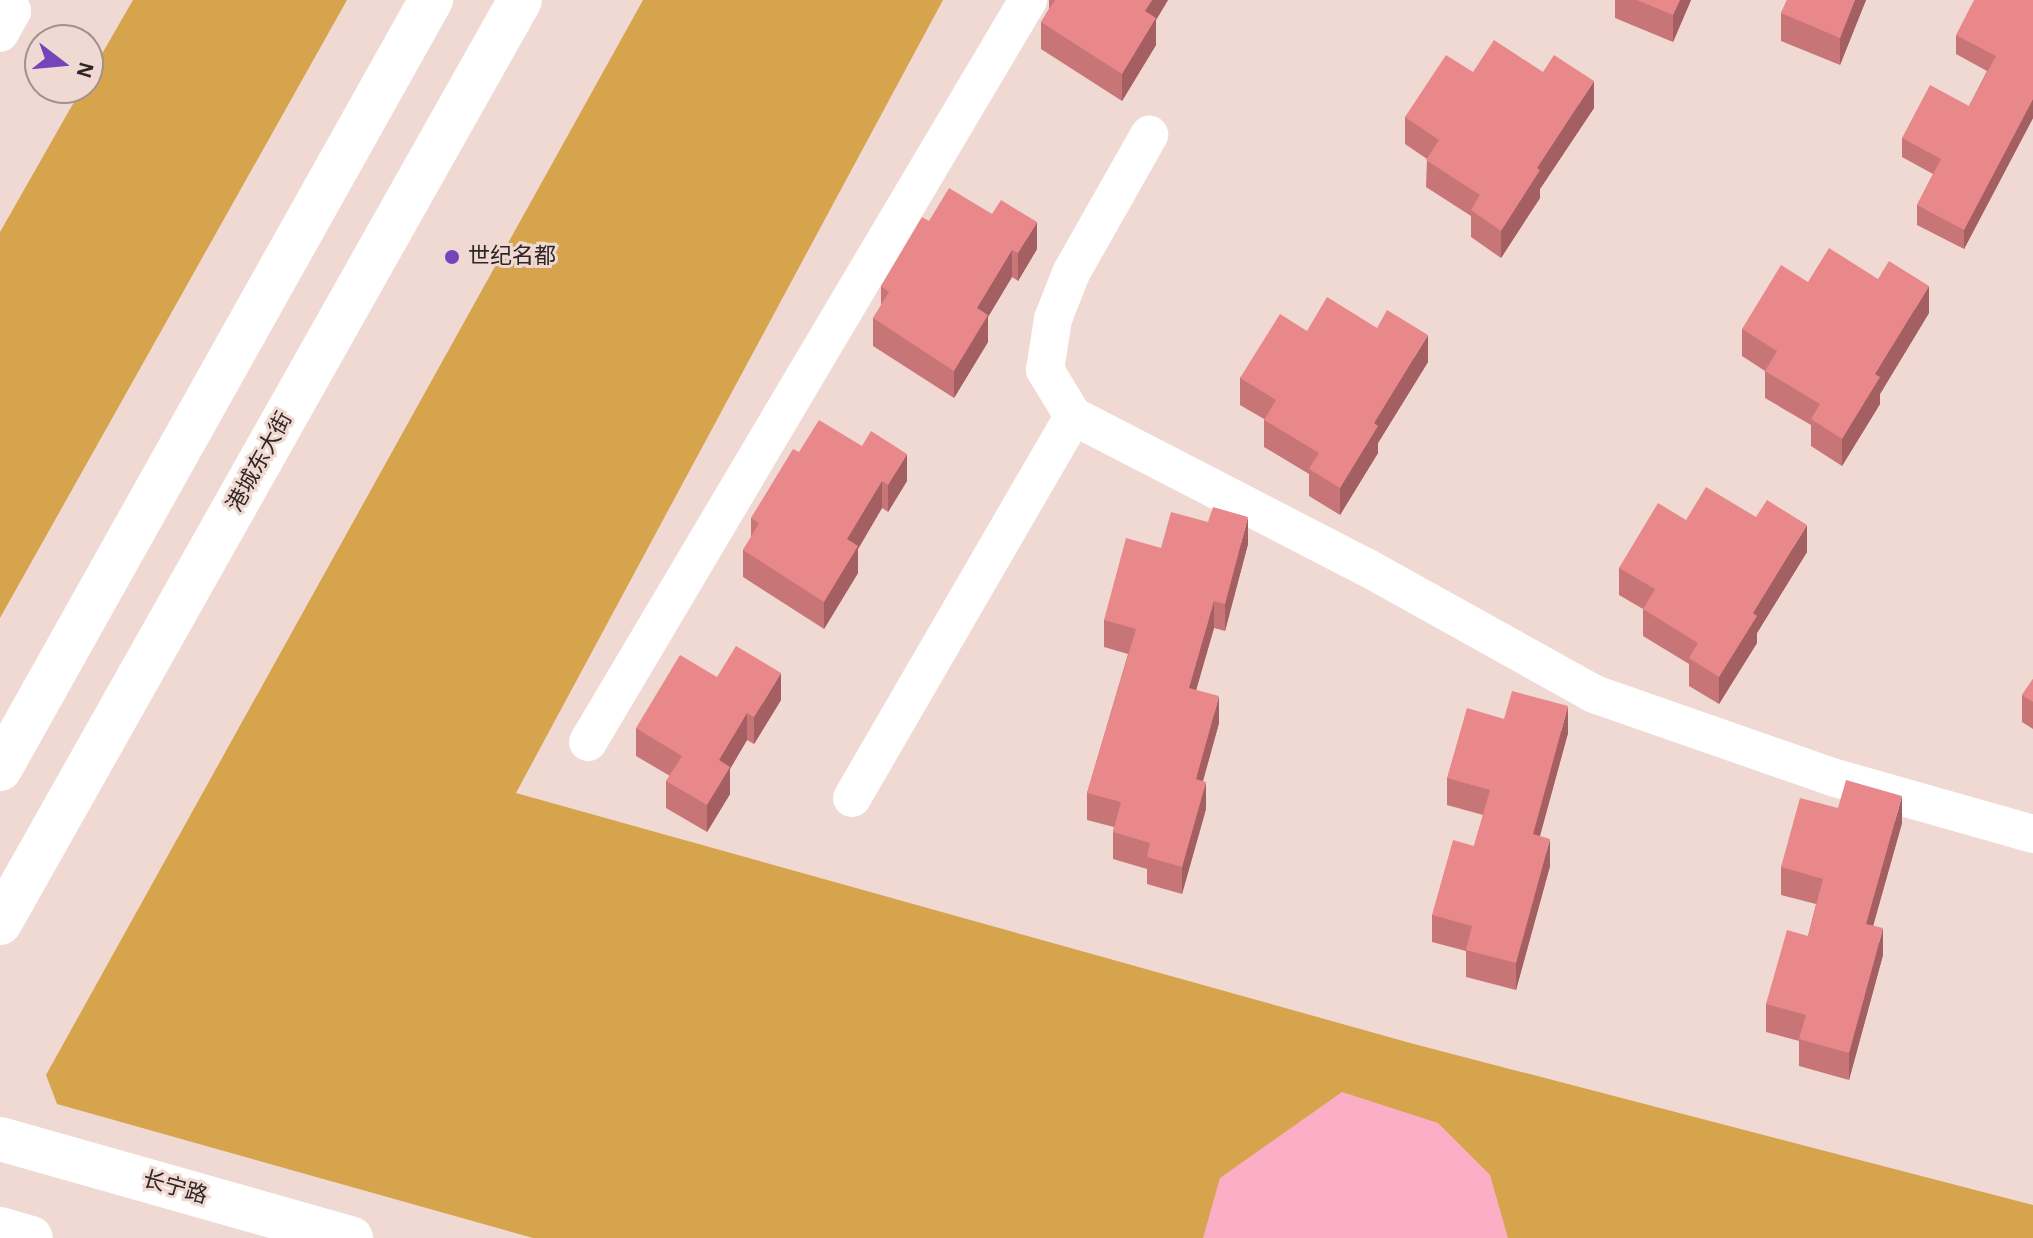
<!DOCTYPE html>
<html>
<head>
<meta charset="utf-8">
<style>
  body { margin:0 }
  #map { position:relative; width:2033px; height:1238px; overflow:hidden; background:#f0d9d2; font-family:"Alegreya Sans","Noto Sans SC",sans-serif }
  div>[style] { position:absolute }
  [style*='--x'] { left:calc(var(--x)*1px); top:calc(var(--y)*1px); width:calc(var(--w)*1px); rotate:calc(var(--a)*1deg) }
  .forest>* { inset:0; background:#d7a44e }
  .water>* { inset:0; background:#fbaec6 }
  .street>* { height:38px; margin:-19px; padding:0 19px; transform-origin:19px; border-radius:19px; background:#fff }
  .secondary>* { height:44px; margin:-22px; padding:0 22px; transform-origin:22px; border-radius:22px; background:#fff }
  .wall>* { inset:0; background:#c87578 }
  .shaded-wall>* { inset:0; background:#a35f61 }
  .building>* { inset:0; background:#e9888b }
  .dots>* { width:22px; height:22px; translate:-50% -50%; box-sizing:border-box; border:4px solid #f0d9d2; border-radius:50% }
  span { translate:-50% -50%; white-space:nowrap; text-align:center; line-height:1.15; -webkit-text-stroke:6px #f0d9d2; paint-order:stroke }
  .poi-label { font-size:22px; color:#2e2623 }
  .left { translate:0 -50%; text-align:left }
  .street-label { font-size:22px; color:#2e2623 }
  .north { position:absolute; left:24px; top:24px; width:80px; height:80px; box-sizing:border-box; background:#f0d9d2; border:2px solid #a2918c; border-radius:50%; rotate:106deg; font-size:22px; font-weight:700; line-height:32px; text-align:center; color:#2e2623 }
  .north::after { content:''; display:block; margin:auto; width:28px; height:36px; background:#7543ba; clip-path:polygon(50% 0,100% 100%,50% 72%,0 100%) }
</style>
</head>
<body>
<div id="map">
  <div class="forest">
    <i style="clip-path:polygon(133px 0,347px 0,0 618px,0 232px,82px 88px,88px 88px,88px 78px)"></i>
    <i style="clip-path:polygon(643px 0,943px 0,516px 793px,1414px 1044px,2033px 1205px,2033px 1238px,533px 1238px,57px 1104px,46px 1075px)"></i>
  </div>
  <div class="water">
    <i style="clip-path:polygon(1342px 1092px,1438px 1123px,1490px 1175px,1508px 1238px,1203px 1238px,1220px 1178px)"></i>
  </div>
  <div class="street">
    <i style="--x:0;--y:4;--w:14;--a:30"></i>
    <i style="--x:12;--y:11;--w:25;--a:119"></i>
    <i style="--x:1073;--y:416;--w:330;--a:27.3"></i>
    <i style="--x:1366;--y:567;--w:261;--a:29.1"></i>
    <i style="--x:1594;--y:694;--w:252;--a:19.2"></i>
    <i style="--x:1832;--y:777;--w:209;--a:15.8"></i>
    <i style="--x:588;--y:742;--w:863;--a:-59.33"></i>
    <i style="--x:852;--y:798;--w:441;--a:-59.9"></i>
    <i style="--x:1073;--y:416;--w:54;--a:-121.3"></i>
    <i style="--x:1045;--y:370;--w:52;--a:-81.1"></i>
    <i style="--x:1053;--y:319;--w:49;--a:-68.6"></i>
    <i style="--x:1071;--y:273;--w:159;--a:-60.5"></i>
  </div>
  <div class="secondary">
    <i style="--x:0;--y:769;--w:882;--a:-60.73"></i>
    <i style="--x:0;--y:923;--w:1059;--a:-60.6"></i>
    <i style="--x:0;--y:1139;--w:365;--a:15.8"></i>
    <i style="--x:0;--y:1229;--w:32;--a:16"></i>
  </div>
  <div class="wall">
    <i style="clip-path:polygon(1049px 0,1168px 0,1156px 20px,1156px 45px,1122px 101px,1041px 49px,1041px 22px,1049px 9px)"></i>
    <i style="clip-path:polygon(1615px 0,1691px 0,1673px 42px,1615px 18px)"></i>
    <i style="clip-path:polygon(1787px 0,1866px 0,1840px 65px,1781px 41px,1781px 13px)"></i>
    <i style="clip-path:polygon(2033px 0,2033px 118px,1964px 249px,1917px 225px,1917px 205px,1933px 174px,1902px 157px,1902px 138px,1969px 106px,1987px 71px,1956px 54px,1956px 35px)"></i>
    <i style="clip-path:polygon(1473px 72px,1594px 108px,1540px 189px,1540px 198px,1501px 258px,1471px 237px,1471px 216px,1426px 187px,1427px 159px,1405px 144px,1405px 117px)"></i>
    <i style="clip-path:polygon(992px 214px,1037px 249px,1018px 281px,1012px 277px,988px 317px,988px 342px,954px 398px,873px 346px,873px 318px,881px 306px,881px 286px,929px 221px)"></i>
    <i style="clip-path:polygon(1808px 282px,1929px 313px,1880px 394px,1880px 404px,1842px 466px,1811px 446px,1811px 425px,1765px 398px,1765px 371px,1742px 356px,1742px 329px)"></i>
    <i style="clip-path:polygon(1307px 331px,1428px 362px,1378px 443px,1378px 453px,1340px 515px,1309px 496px,1309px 474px,1264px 447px,1264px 419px,1240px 405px,1240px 378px)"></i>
    <i style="clip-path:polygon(862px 446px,907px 481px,888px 512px,882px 508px,858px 549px,858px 573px,824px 629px,743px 577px,743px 550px,751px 538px,751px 518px,799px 452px)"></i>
    <i style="clip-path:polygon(1686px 520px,1807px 552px,1757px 633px,1757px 643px,1719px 704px,1689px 686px,1689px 664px,1643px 636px,1643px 609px,1619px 595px,1619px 568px)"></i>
    <i style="clip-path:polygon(1248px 544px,1225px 631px,1214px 628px,1196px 690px,1219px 723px,1203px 781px,1206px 809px,1182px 894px,1147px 884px,1147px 869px,1113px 859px,1113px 832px,1114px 827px,1087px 820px,1087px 793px,1128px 654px,1104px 647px,1104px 620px,1161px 548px)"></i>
    <i style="clip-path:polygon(2033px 679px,2033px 729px,2022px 722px,2022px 695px)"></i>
    <i style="clip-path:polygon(781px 700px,754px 744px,747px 740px,730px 769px,730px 794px,707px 832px,666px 808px,666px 781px,670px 776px,636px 756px,636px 728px)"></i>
    <i style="clip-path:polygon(1504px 719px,1568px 733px,1540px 836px,1550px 866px,1516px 990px,1466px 977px,1466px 951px,1432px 942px,1432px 915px,1474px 846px,1483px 815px,1447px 805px,1447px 778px)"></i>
    <i style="clip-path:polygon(1838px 808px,1902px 823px,1873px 926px,1883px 955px,1849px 1080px,1799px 1066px,1799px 1041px,1766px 1032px,1766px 1004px,1808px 936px,1816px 904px,1781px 895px,1781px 867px)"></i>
  </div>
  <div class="shaded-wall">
    <i style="clip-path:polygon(1152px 0,1168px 0,1156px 20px,1156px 45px,1122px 101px,1122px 74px,1145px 11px)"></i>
    <i style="clip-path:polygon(1680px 0,1691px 0,1673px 42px,1673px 15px)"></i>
    <i style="clip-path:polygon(1855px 0,1866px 0,1840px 65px,1840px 38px)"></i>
    <i style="clip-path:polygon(1594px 81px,1594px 108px,1540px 189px,1540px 198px,1501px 258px,1501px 231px,1537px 168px)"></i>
    <i style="clip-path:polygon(2033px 99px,2033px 118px,1964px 249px,1964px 230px)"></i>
    <i style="clip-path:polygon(1037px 222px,1037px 249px,1018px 281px,1018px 253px)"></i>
    <i style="clip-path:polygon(1012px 250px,1012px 277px,988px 317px,988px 342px,954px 398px,954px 371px,977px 308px)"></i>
    <i style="clip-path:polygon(1929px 286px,1929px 313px,1880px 394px,1880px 404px,1842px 466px,1842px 439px,1875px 374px)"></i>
    <i style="clip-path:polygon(1428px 335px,1428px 362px,1378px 443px,1378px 453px,1340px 515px,1340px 488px,1374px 423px)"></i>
    <i style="clip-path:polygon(907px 454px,907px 481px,888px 512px,888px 485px)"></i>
    <i style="clip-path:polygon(882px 481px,882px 508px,858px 549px,858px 573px,824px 629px,824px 602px,847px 539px)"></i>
    <i style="clip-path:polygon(1248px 517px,1248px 544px,1225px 631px,1225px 604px)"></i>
    <i style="clip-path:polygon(1807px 525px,1807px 552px,1757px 633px,1757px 643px,1719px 704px,1719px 677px,1753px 613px)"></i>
    <i style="clip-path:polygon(1214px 601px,1214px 628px,1189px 715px,1189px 688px)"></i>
    <i style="clip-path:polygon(781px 673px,781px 700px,754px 744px,754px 717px)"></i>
    <i style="clip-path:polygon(1219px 696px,1219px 723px,1196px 806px,1196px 779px)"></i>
    <i style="clip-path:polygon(1568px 706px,1568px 733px,1533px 861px,1533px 834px)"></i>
    <i style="clip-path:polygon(747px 713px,747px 740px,730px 769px,730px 794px,707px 832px,707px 805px,719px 760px)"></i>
    <i style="clip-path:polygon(1206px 782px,1206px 809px,1182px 894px,1182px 867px)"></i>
    <i style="clip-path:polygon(1902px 796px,1902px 823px,1866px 951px,1866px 924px)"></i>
    <i style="clip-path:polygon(1550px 839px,1550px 866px,1516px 990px,1516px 963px)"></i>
    <i style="clip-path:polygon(1883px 928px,1883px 955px,1849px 1080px,1849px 1053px)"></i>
  </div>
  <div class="building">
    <i style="clip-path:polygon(1055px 0,1152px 0,1145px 11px,1156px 18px,1122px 74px,1041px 22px)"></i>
    <i style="clip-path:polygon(1637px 0,1680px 0,1673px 15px)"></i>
    <i style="clip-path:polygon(1787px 0,1855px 0,1840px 38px,1781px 13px)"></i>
    <i style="clip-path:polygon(1974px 0,2033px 0,2033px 99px,1964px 230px,1917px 205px,1941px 159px,1902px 138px,1930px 85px,1969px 106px,1996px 56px,1956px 35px)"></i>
    <i style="clip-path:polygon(1494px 40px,1543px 72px,1554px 55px,1594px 81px,1537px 168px,1540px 170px,1501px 231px,1471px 210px,1480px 195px,1426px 160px,1439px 140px,1405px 117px,1446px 55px,1473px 72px)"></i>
    <i style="clip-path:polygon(949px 188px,992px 214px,1001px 200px,1037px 222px,1018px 253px,1012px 250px,977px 308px,988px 315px,954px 371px,873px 318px,889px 292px,881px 286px,922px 217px,929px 221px)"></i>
    <i style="clip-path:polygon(1829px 248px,1878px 279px,1889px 261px,1929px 286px,1875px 374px,1880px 377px,1842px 439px,1811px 419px,1820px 404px,1765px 371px,1777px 351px,1742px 329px,1781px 265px,1808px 282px)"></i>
    <i style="clip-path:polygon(1327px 297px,1377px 328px,1387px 310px,1428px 335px,1374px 423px,1378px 426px,1340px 488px,1309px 469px,1319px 453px,1264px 420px,1276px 400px,1240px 378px,1280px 314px,1307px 331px)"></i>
    <i style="clip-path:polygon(819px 420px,862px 446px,871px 431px,907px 454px,888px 485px,882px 481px,847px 539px,858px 546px,824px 602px,743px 550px,759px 523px,751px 518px,793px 449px,799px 452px)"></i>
    <i style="clip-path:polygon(1706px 487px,1756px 517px,1767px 500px,1807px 525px,1753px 613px,1757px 616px,1719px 677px,1689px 658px,1698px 643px,1643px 609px,1655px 589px,1619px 568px,1658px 503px,1686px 520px)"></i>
    <i style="clip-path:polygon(1213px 507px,1248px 517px,1225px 604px,1214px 601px,1189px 688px,1219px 696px,1196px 779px,1206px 782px,1182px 867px,1147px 857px,1150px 843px,1113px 832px,1121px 802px,1087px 793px,1136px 629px,1104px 620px,1126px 538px,1161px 548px,1171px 512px,1208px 522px)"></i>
    <i style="clip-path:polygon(736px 646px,781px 673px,754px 717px,747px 713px,719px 760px,730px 767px,707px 805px,666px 781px,682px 756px,636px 728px,680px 655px,717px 677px)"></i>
    <i style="clip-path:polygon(2033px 679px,2033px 702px,2022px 695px)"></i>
    <i style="clip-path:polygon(1512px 691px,1568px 706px,1533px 834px,1550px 839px,1516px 963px,1466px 950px,1472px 926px,1432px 915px,1453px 840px,1474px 846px,1490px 790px,1447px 778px,1467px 708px,1504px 719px)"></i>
    <i style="clip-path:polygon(1846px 780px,1902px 796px,1866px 924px,1883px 928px,1849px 1053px,1799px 1039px,1806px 1015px,1766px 1004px,1787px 930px,1808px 936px,1823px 879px,1781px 867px,1800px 798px,1838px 808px)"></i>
  </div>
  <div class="dots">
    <i style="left:452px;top:257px;background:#7543ba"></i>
  </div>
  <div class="poi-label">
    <span class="left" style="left:468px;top:257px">世纪名都</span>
  </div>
  <div class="street-label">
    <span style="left:260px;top:462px;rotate:-61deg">港城东大街</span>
    <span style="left:175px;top:1188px;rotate:16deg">长宁路</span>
  </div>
  <div class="north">N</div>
</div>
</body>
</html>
